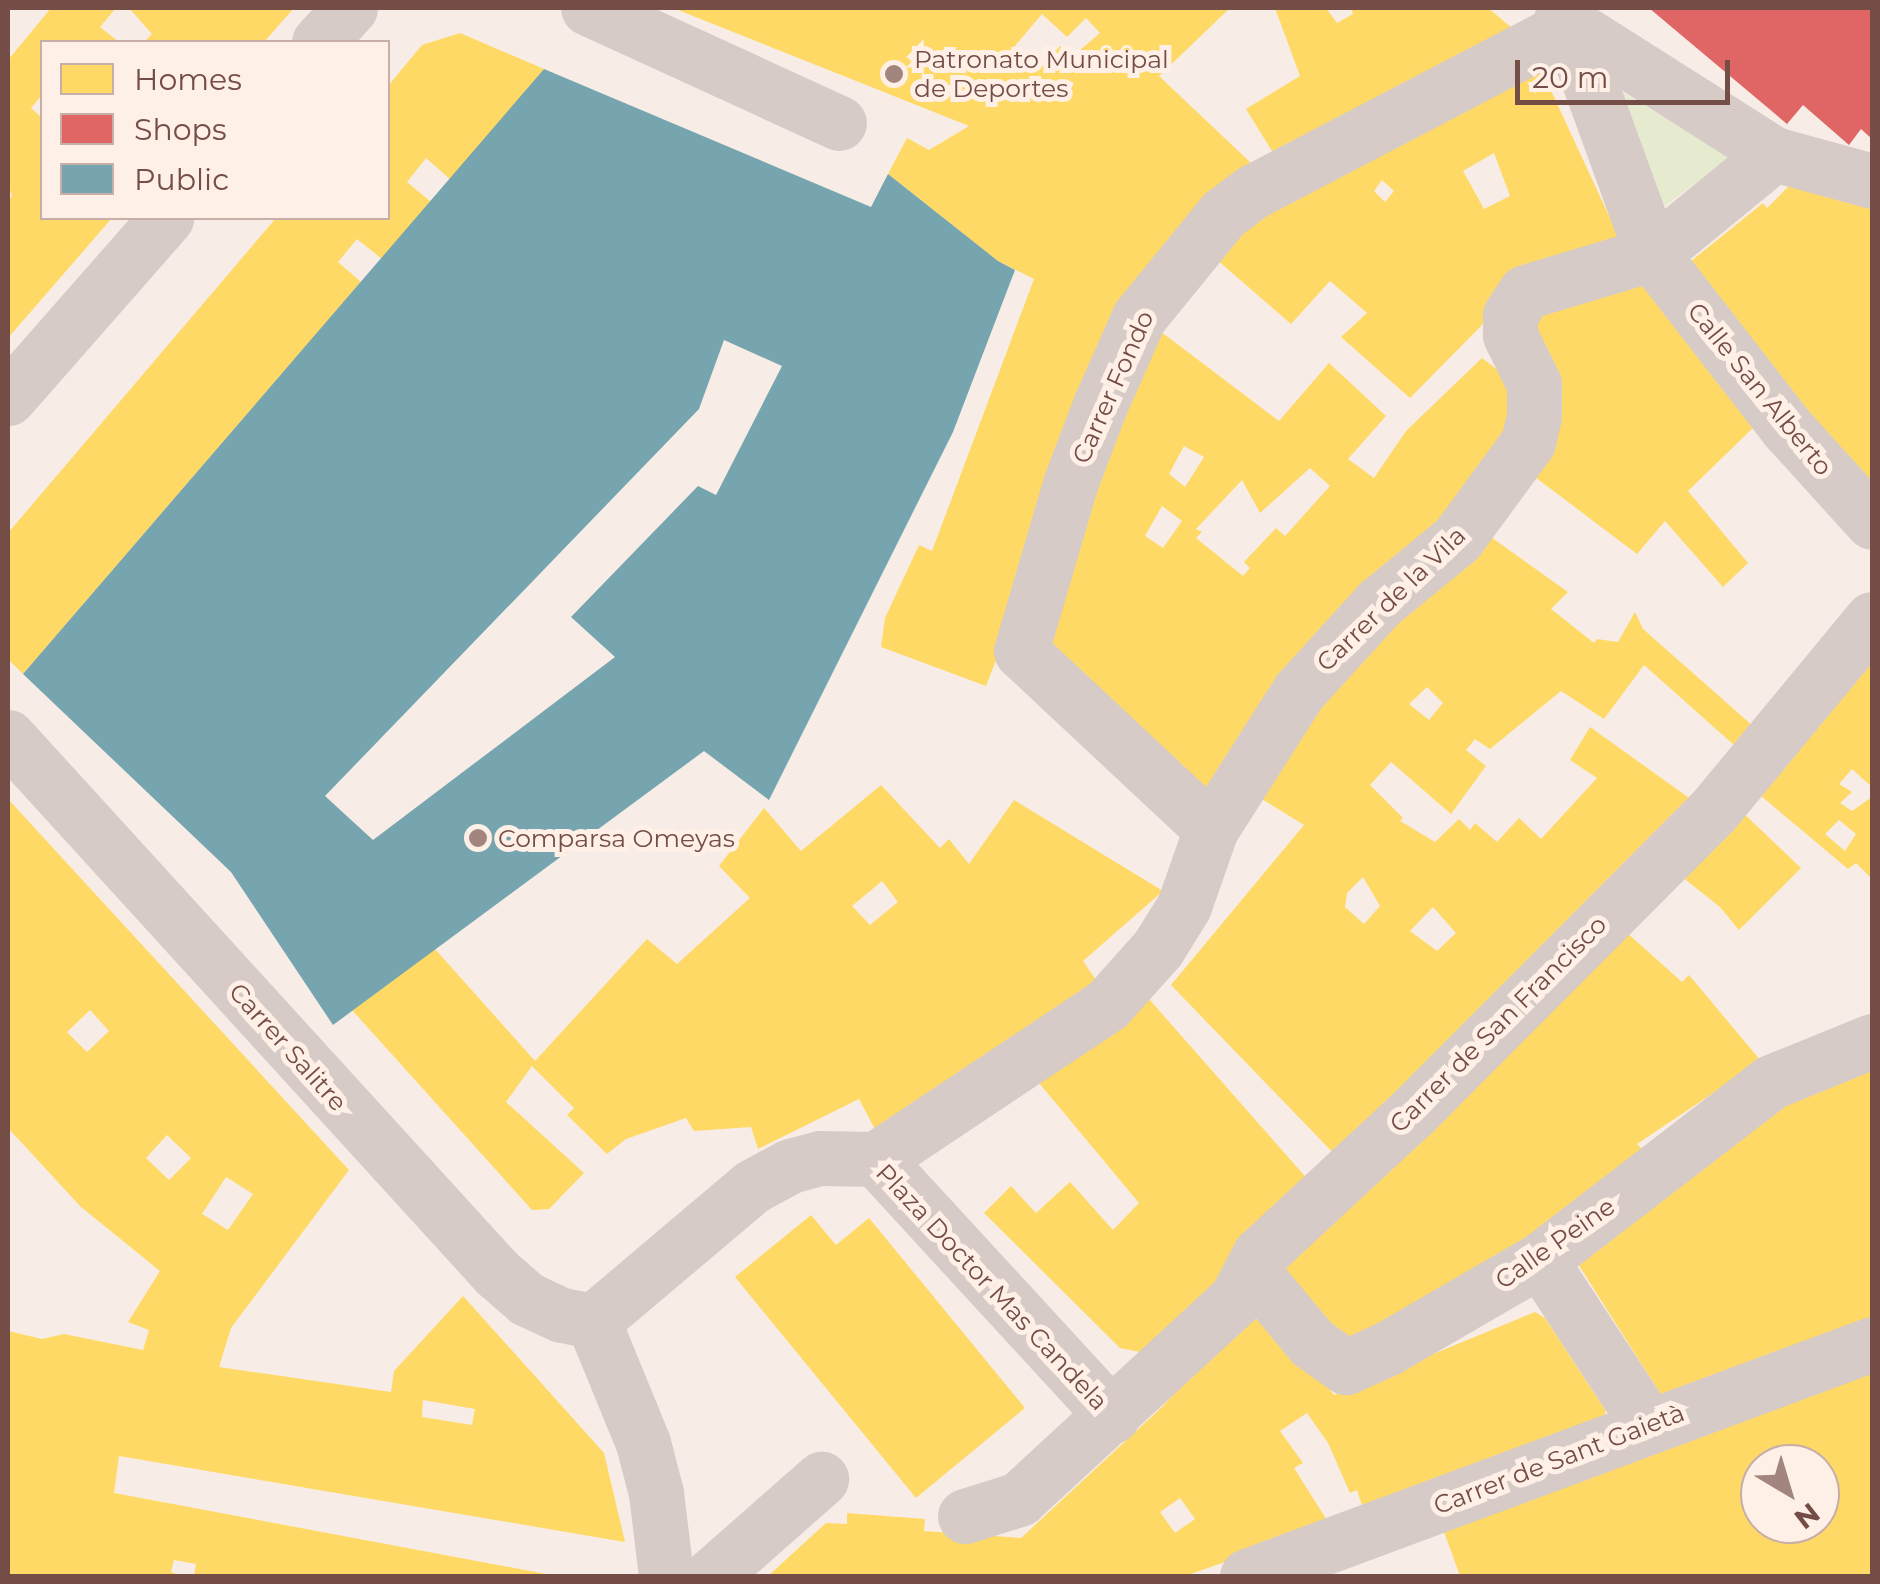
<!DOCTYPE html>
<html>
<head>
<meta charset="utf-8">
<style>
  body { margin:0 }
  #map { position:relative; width:1880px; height:1584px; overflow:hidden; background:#f7ede6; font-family:Montserrat,sans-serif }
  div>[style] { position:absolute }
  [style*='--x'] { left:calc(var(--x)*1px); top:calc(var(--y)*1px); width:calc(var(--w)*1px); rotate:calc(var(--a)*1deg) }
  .green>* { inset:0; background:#e6ebd0 }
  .homes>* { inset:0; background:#ffd966 }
  .shops>* { inset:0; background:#e06666 }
  .public>* { inset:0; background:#76a5af }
  .minor>* { height:55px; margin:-27.5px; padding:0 27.5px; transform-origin:27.5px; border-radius:27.5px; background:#d7cbc8 }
  .dots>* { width:28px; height:28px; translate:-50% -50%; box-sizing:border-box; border:5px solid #fff0e7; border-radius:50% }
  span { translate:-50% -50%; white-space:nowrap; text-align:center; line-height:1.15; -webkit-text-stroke:10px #fff0e7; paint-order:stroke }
  .poi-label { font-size:25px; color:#744d46 }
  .left { translate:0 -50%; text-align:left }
  .street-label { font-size:25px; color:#744d46 }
  .frame { position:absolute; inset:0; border:10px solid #744d46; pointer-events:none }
  .legend { position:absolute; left:40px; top:40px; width:350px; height:180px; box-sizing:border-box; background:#fff0e7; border:2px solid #c7afa7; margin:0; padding:12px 18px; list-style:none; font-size:30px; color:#744d46 }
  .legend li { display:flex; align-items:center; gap:20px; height:50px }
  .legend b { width:50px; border:2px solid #c7afa7 }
  .north { position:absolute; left:1740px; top:1444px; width:100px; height:100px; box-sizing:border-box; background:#fff0e7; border:2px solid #c7afa7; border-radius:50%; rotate:142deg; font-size:28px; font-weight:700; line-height:40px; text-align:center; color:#744d46 }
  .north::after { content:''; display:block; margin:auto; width:35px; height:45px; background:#a2857e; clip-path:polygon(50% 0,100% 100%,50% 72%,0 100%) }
  .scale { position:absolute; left:1515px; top:60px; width:215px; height:45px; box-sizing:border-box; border:5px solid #744d46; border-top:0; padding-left:12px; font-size:30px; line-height:35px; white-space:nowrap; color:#744d46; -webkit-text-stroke:8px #fff0e7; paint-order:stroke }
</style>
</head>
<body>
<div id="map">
  <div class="green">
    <i style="clip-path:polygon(1619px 90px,1730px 158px,1662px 208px)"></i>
  </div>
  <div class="homes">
    <i style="clip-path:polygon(51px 8px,116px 8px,100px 27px,119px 42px,42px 42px,42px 95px,31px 108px,42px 118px,42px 218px,112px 218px,8px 338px,8px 201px,12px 196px,8px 185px,8px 60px)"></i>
    <i style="clip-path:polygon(129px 8px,294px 8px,264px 42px,144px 42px,152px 34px)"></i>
    <i style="clip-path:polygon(evenodd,673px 8px,1230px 8px,1159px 76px,1250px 162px,1005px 637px,986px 686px,881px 647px,885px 618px,919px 545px,932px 551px,1034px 279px,998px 261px,888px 174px,907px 138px,929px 150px,969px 126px,673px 8px,1042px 14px,1067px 37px,1086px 18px,1100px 33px,1072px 57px,1060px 46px,1039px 70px,1014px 47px,1042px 14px)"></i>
    <i style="clip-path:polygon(1275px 8px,1326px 8px,1337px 23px,1353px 14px,1351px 8px,1488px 8px,1518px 33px,1280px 164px,1246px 109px,1300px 76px)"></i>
    <i style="clip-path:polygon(460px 33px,544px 69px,451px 180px,426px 158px,407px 182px,431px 202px,382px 259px,357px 239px,338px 262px,361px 282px,23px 674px,8px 659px,8px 533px,276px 218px,388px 218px,388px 86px,422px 45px)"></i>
    <i style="clip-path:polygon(evenodd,1541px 69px,1623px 246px,1511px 275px,1482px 325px,1410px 398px,1341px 337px,1367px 313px,1330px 281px,1291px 324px,1209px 253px,1242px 215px,1541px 69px,1494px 153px,1510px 196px,1484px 209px,1463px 171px,1494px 153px,1541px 69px,1382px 180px,1394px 191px,1385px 202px,1374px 191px,1382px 180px)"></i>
    <i style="clip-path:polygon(1795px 180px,1872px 200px,1872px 494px,1690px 262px,1763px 203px,1767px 208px)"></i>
    <i style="clip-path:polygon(1650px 275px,1757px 424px,1688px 491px,1748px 563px,1723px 587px,1665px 521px,1637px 554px,1527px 471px,1530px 308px)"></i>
    <i style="clip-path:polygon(evenodd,1152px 325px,1279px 421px,1329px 363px,1386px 416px,1348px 459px,1374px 478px,1406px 431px,1482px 358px,1520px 387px,1500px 461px,1208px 797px,1042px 652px,1152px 325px,1184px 446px,1204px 457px,1185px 487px,1169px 474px,1184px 446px,1152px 325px,1310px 468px,1330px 486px,1285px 536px,1276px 528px,1244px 562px,1250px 568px,1243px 576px,1196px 538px,1202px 532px,1196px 529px,1242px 480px,1260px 513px,1310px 468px,1152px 325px,1162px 506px,1182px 521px,1163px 548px,1145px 536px,1162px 506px)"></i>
    <i style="clip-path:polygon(evenodd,1481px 530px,1568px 592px,1551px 609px,1594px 643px,1597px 639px,1618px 642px,1635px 612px,1643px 629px,1762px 734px,1744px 754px,1644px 665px,1604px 719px,1561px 691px,1490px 749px,1475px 739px,1466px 750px,1486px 766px,1451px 814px,1391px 762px,1370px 785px,1403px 818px,1400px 821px,1435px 842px,1459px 819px,1470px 830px,1475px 823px,1497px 842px,1519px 818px,1541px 839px,1597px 778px,1570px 760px,1590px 727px,1699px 805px,1342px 1162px,1171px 985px,1304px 825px,1252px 793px,1349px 656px,1481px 530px,1427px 687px,1443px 703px,1429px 720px,1409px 704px,1427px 687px,1481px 530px,1363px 877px,1380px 906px,1364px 924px,1345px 907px,1347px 893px,1363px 877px,1481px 530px,1433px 907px,1456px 933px,1437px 951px,1410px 931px,1433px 907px)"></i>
    <i style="clip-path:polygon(evenodd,1872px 636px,1872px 787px,1852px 769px,1839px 784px,1852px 792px,1840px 803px,1852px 811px,1872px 797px,1872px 879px,1856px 863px,1848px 869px,1754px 790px,1872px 636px,1839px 820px,1856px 834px,1845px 851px,1825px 834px,1839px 820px)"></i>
    <i style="clip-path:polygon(evenodd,881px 785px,940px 848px,949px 839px,969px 864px,1014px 800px,1163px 891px,1083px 961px,1104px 992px,877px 1133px,859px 1099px,758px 1149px,751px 1127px,694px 1131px,686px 1118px,626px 1139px,607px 1154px,567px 1115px,574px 1108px,532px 1066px,506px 1102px,584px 1173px,549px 1209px,532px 1210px,352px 1010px,435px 949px,535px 1061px,647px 939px,677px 964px,750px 898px,719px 866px,764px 808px,801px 851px,881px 785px,882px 881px,898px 902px,870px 925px,852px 906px,882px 881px)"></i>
    <i style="clip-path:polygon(evenodd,8px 799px,349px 1170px,231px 1328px,219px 1367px,391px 1392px,394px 1371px,463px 1296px,604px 1453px,625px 1542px,119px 1456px,114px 1493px,557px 1576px,201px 1576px,194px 1575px,196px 1564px,174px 1560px,171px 1572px,183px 1576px,8px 1576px,8px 1331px,42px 1339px,64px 1334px,143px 1350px,149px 1330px,128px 1322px,160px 1271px,81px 1207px,8px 1128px,8px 799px,90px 1010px,109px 1031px,87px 1052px,67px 1032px,90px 1010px,8px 799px,167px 1135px,191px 1158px,169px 1180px,146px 1158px,167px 1135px,8px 799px,226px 1177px,253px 1194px,228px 1230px,202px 1214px,226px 1177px,8px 799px,423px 1400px,475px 1409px,472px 1425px,422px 1417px,423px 1400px)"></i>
    <i style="clip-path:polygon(1738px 808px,1801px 868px,1739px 930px,1720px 907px,1672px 869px)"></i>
    <i style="clip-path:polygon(1617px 924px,1682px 982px,1689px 975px,1761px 1061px,1637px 1144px,1654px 1161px,1359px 1339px,1318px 1327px,1268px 1261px)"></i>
    <i style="clip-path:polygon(1149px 999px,1317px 1190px,1150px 1354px,1120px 1348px,984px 1213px,1011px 1186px,1036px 1213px,1070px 1182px,1113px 1230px,1139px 1203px,1034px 1077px)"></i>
    <i style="clip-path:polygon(1872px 1066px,1872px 1321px,1663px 1398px,1573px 1256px,1775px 1108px)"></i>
    <i style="clip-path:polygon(811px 1215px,836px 1245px,869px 1218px,1025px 1408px,916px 1498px,735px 1277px)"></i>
    <i style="clip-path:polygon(evenodd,1535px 1312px,1545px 1318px,1606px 1411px,1601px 1422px,1365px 1515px,1357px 1490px,1350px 1493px,1328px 1443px,1307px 1413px,1280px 1431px,1303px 1463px,1294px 1468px,1330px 1525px,1185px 1576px,768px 1576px,826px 1523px,847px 1524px,847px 1513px,925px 1519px,924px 1531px,1021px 1538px,1161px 1408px,1242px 1321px,1274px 1318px,1334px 1395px,1535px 1312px,1180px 1498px,1195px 1519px,1175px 1533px,1160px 1512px,1180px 1498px)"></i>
    <i style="clip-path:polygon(evenodd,1872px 1363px,1872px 1576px,1460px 1576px,1440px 1521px,1872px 1363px,1760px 1464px,1820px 1464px,1820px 1524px,1760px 1524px,1760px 1464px)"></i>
  </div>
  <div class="shops">
    <i style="clip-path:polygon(1649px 8px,1872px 8px,1872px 139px,1861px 129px,1849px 145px,1803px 105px,1787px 124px)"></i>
  </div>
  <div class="public">
    <i style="clip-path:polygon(evenodd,544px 69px,871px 207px,888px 174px,998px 261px,1015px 270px,953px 432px,769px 800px,704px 751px,333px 1025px,231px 872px,23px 674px,544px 69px,724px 340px,782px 366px,716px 495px,698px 486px,571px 617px,615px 657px,373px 840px,325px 796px,699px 409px,724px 340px)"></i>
  </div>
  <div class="minor">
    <i style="--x:588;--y:8;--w:276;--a:24.6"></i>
    <i style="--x:1561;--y:19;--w:252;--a:32.4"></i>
    <i style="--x:1774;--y:154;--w:102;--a:15.4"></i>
    <i style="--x:319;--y:42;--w:46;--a:-47.6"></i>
    <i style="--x:8;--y:398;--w:240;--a:-48.7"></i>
    <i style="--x:8;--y:737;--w:726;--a:47.63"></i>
    <i style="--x:497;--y:1273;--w:40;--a:41"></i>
    <i style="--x:527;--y:1299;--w:38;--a:25"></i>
    <i style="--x:562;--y:1315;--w:32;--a:11"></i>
    <i style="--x:1211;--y:829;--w:260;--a:-136.9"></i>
    <i style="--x:1021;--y:651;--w:174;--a:-73.6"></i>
    <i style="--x:1070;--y:484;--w:85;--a:-69.2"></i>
    <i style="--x:1100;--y:405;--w:96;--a:-66.1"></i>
    <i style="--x:1139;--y:317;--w:133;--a:-50.8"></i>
    <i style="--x:1223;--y:214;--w:39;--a:-37"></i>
    <i style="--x:1254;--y:191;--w:356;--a:-27.6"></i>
    <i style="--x:1569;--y:26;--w:243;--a:70"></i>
    <i style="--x:1652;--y:254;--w:219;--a:52.2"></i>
    <i style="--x:1786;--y:427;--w:128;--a:47.8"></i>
    <i style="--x:876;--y:1159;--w:278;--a:-33.7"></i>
    <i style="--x:1107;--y:1005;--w:76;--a:-48.2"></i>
    <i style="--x:1158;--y:948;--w:49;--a:-58.2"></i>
    <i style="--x:1184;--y:906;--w:82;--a:-70.7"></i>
    <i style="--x:1211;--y:829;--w:164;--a:-57.5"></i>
    <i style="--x:1299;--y:691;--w:119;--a:-47.7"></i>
    <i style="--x:1379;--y:603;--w:101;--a:-39.4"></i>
    <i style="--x:1457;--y:539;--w:120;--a:-53.8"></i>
    <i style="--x:1528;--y:442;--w:26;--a:-77"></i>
    <i style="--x:1534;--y:417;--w:33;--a:-90"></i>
    <i style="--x:1534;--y:384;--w:55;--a:-116.1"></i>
    <i style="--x:1510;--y:335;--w:20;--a:-90"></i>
    <i style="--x:1510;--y:315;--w:27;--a:-57"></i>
    <i style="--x:1525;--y:292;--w:133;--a:-16.7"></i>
    <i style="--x:1652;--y:254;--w:158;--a:-39.3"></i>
    <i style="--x:1540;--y:1260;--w:197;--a:56.8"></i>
    <i style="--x:1252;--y:1271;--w:94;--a:50.2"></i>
    <i style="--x:1312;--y:1343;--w:42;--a:35.2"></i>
    <i style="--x:1346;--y:1367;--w:46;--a:-24.3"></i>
    <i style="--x:1388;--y:1348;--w:176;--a:-30.1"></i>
    <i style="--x:1540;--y:1260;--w:292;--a:-37.6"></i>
    <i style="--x:1771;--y:1082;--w:109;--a:-22.1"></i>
    <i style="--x:593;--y:1321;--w:209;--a:-40.2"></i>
    <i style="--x:753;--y:1186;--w:42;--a:-28.4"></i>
    <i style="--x:790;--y:1166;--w:31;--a:-15"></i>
    <i style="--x:820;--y:1158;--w:56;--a:1"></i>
    <i style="--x:876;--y:1159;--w:349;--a:47.4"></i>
    <i style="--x:593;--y:1321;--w:132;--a:67.7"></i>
    <i style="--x:643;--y:1443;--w:52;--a:75.4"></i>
    <i style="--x:656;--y:1493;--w:84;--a:83.1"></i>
    <i style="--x:965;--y:1516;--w:57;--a:-17.5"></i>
    <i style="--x:1019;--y:1499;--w:295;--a:-42.7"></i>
    <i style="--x:1236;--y:1299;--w:50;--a:-62.4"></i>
    <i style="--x:1259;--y:1255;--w:209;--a:-42.9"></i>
    <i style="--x:1412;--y:1113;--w:426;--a:-45.1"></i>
    <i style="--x:1713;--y:811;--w:249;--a:-50.4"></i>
    <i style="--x:711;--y:1576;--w:147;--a:-41.4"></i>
    <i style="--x:1247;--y:1576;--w:667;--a:-20.36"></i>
  </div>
  <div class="dots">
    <i style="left:894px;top:74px;background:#a2857e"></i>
    <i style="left:478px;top:838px;background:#a2857e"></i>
  </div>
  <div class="poi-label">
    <span class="left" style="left:914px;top:74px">Patronato Municipal<br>de Deportes</span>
    <span class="left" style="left:498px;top:838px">Comparsa Omeyas</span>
  </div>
  <div class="street-label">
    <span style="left:1113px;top:387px;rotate:-66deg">Carrer Fondo</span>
    <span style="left:1760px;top:389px;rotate:51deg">Calle San Alberto</span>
    <span style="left:1391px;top:599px;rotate:-44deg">Carrer de la Vila</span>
    <span style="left:1498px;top:1024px;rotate:-45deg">Carrer de San Francisco</span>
    <span style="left:288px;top:1047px;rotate:48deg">Carrer Salitre</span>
    <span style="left:1555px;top:1243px;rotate:-35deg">Calle Peine</span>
    <span style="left:992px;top:1287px;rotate:47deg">Plaza Doctor Mas Candela</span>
    <span style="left:1559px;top:1459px;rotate:-21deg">Carrer de Sant Gaietà</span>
  </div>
  <div class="frame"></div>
  <ul class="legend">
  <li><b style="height:28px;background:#ffd966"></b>Homes</li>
  <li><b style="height:28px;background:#e06666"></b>Shops</li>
  <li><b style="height:28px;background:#76a5af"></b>Public</li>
  </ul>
  <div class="north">N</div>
  <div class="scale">20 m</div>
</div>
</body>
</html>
